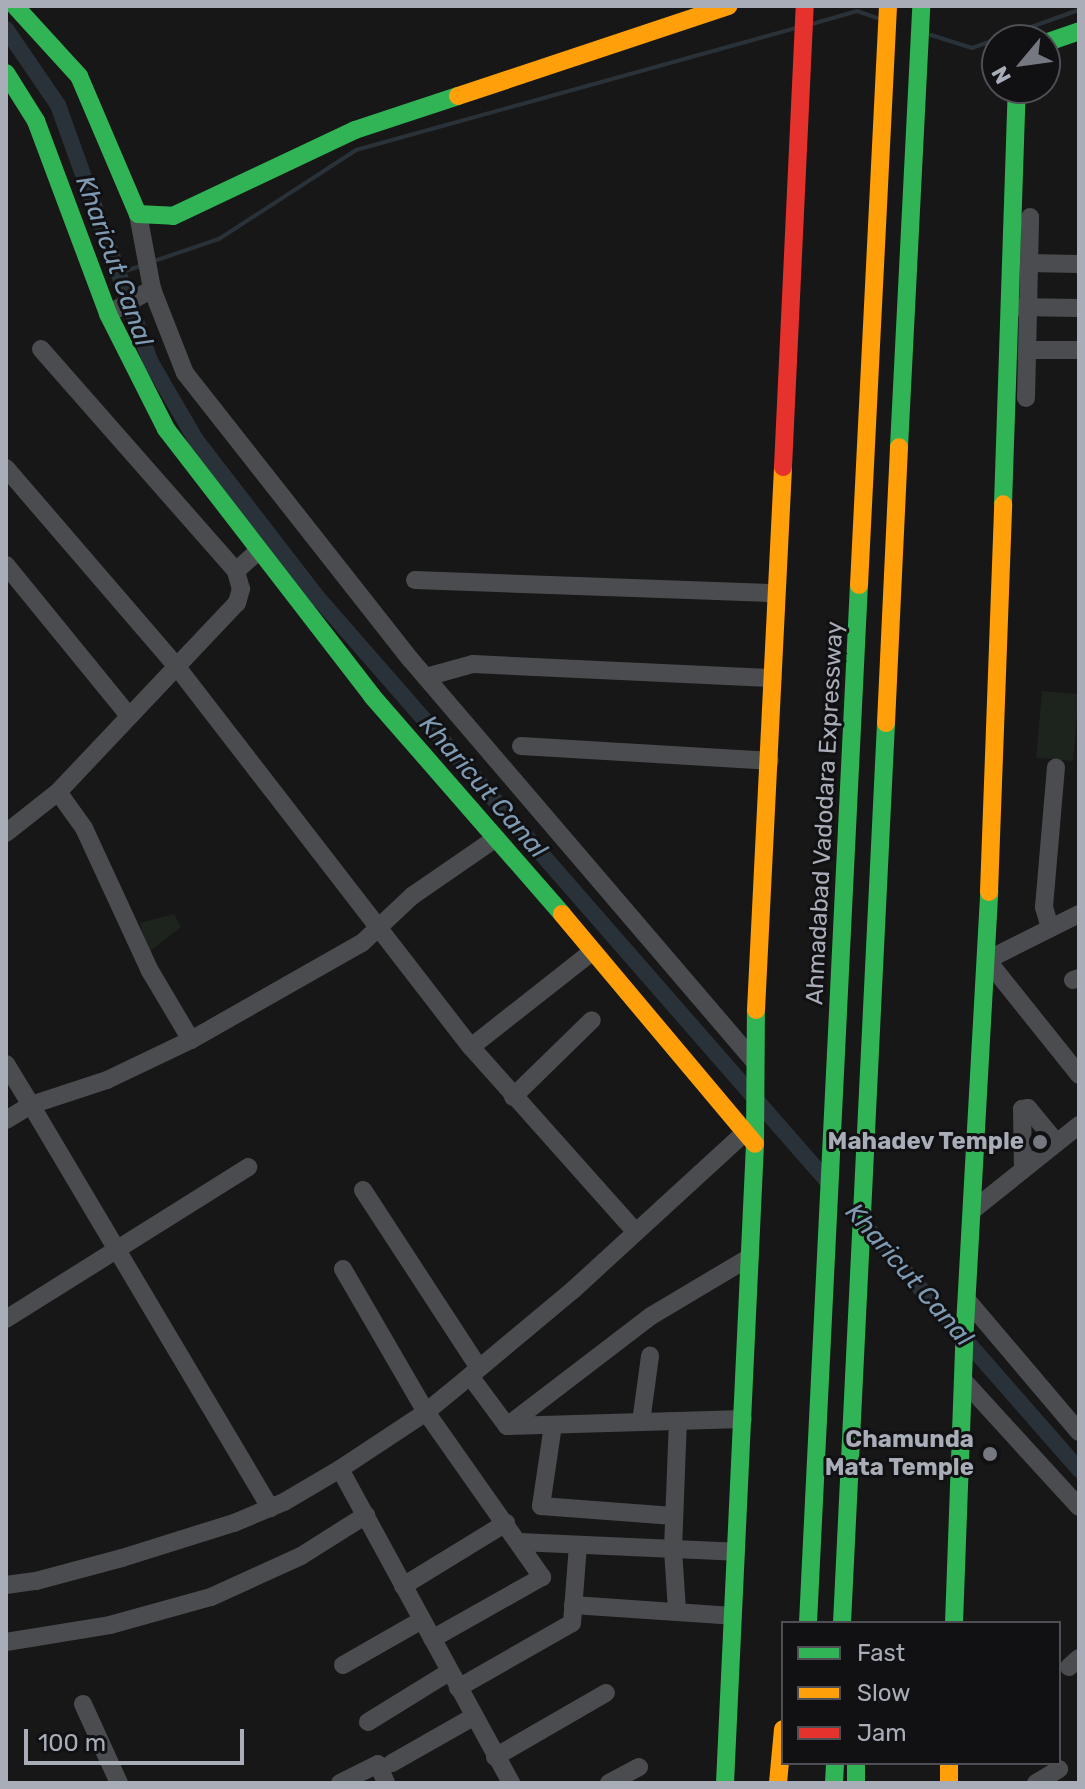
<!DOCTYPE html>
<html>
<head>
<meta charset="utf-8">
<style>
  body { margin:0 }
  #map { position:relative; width:1085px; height:1789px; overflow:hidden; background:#171717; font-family:Rubik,sans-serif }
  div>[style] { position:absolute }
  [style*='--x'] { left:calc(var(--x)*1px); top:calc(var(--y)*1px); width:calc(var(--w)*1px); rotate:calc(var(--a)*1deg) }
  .green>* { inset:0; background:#1d241e; transform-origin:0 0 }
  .stream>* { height:4px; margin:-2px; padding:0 2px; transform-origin:2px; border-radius:2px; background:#2a3239 }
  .canal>* { height:16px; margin:-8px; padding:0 8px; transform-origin:8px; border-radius:8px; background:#2a3239 }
  .street>* { height:18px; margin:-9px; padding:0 9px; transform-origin:9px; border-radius:9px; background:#4b4c50 }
  .fast>* { height:18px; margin:-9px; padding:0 9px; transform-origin:9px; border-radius:9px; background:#30b455 }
  .slow>* { height:18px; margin:-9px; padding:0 9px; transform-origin:9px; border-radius:9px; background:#ff9f0a }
  .jam>* { height:18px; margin:-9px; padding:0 9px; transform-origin:9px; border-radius:9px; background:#e5322d }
  .dots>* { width:22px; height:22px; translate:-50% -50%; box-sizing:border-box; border:4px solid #111113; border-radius:50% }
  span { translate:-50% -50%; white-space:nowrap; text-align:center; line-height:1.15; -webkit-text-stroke:6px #111113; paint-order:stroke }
  .street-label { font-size:24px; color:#a8adb8 }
  .poi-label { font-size:24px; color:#a8adb8; font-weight:700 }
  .right { translate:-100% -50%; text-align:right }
  .water-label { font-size:26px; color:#7f9bb3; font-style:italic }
  .frame { position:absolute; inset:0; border:8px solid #a8adb8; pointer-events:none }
  .legend { position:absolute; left:781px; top:1621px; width:280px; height:144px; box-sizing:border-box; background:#111113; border:2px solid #4d4f55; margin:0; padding:10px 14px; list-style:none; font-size:24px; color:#a8adb8 }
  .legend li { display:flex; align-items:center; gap:16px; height:40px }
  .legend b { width:40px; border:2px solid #4d4f55 }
  .north { position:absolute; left:981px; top:24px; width:80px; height:80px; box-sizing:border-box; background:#111113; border:2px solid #4d4f55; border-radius:50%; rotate:241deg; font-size:22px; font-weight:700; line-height:32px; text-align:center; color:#a8adb8 }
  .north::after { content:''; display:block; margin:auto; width:28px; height:36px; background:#757880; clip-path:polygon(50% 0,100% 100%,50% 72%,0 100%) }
  .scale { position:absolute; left:24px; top:1729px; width:220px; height:36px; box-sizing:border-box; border:4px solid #a8adb8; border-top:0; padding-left:10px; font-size:24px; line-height:28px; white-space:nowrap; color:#a8adb8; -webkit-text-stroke:6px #111113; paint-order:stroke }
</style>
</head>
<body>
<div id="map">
  <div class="green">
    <i style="left:1042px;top:691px;width:37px;height:67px;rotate:5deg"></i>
    <i style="clip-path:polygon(174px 914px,181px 927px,148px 953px,140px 923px)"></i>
  </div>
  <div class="stream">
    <i style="--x:812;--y:24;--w:47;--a:-16.1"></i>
    <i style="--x:857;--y:11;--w:21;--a:19"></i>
    <i style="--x:931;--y:35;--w:43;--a:17.6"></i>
    <i style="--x:972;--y:48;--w:114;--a:-19.6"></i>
    <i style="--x:151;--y:262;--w:72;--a:-18.7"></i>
    <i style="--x:219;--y:239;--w:163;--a:-33"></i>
    <i style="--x:356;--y:150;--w:457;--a:-15.5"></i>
    <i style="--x:119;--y:273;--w:25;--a:-18"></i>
  </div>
  <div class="canal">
    <i style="--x:6;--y:29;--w:92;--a:55.6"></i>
    <i style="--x:58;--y:105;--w:272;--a:70.2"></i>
    <i style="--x:150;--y:361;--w:91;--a:59.8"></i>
    <i style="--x:196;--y:440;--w:201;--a:52.3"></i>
    <i style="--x:319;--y:599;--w:774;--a:48.88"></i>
    <i style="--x:864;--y:1224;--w:327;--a:48.8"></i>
  </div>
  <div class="street">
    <i style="--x:138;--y:214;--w:76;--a:79.4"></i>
    <i style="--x:152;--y:289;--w:90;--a:68.6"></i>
    <i style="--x:185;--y:373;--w:365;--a:51.8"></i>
    <i style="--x:411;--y:660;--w:528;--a:49.46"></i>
    <i style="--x:1029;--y:263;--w:50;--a:1.1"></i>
    <i style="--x:1016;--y:307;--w:63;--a:0.9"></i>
    <i style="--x:108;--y:314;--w:51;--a:-29.6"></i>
    <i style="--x:41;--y:349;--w:295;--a:48.7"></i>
    <i style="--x:1027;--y:350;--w:52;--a:0"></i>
    <i style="--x:1026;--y:398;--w:181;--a:-88.7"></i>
    <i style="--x:6;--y:468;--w:262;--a:49.3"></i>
    <i style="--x:177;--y:667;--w:480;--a:52.3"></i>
    <i style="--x:471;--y:1047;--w:246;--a:48.3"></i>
    <i style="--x:6;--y:565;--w:195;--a:50.8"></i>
    <i style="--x:415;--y:580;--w:360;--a:2.1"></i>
    <i style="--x:426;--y:677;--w:49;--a:-15.5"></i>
    <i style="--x:473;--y:664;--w:300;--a:2.7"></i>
    <i style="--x:521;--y:746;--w:249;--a:3.4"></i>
    <i style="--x:6;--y:833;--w:66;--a:-38.3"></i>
    <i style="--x:58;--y:792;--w:260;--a:-46.6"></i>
    <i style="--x:237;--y:603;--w:15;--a:-74"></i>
    <i style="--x:241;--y:589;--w:19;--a:-106"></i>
    <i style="--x:236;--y:571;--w:31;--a:-42"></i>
    <i style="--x:1079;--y:914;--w:103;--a:153.4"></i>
    <i style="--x:987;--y:960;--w:147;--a:51.3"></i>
    <i style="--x:1050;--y:928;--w:22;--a:-106"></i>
    <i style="--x:1044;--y:907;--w:140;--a:-85.1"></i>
    <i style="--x:1073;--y:980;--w:6;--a:-18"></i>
    <i style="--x:191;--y:1040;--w:197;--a:-29.6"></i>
    <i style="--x:362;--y:943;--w:69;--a:-43.2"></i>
    <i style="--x:412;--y:896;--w:102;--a:-34.6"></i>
    <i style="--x:471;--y:1047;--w:155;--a:-38.2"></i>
    <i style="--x:6;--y:1064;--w:48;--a:58.6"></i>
    <i style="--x:31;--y:1105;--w:80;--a:-18.2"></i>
    <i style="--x:107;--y:1080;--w:93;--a:-25.5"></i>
    <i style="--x:191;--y:1040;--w:80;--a:-120.7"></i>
    <i style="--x:150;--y:971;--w:157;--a:-114.8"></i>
    <i style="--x:84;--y:828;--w:44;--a:-125.8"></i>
    <i style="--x:513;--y:1097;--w:110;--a:-44.3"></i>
    <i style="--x:6;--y:1120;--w:29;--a:-31"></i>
    <i style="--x:31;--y:1105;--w:469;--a:59.3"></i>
    <i style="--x:1023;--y:1170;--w:61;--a:-90.9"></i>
    <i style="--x:1022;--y:1109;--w:6;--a:-9"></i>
    <i style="--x:1028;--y:1108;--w:45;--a:50.4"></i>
    <i style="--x:363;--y:1190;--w:212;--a:56.9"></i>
    <i style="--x:973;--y:1210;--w:136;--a:-38.7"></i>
    <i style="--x:343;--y:1269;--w:165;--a:59.9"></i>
    <i style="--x:426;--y:1412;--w:202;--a:54.9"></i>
    <i style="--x:542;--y:1577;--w:126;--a:150.6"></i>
    <i style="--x:967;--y:1300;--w:173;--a:49.7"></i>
    <i style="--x:6;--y:1319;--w:286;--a:-32.1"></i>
    <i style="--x:470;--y:1376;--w:62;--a:53.5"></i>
    <i style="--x:507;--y:1426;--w:236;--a:-1.7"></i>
    <i style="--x:963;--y:1380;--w:172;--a:47.6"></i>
    <i style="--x:641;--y:1422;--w:67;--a:-82.2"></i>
    <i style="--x:553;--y:1425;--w:82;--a:98.4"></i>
    <i style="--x:541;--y:1506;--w:133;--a:4.3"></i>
    <i style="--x:507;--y:1426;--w:181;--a:-37.4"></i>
    <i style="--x:651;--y:1316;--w:115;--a:-30.8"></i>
    <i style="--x:340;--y:1469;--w:358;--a:61.4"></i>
    <i style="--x:519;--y:1542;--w:217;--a:2.6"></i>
    <i style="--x:6;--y:1585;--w:30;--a:-8"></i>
    <i style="--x:36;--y:1581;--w:89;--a:-15"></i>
    <i style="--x:122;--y:1558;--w:117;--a:-17.4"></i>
    <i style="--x:234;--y:1523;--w:54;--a:-22.8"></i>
    <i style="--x:284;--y:1502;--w:65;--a:-30.5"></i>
    <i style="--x:340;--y:1469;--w:103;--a:-33.5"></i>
    <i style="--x:426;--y:1412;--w:57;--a:-39.3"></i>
    <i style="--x:470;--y:1376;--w:134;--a:-39.9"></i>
    <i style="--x:573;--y:1290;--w:231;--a:-42.5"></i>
    <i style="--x:403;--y:1586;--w:121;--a:-31.5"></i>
    <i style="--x:573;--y:1605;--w:160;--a:3.9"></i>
    <i style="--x:677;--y:1610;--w:61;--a:-93.8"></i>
    <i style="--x:673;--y:1549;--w:128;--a:-87.8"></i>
    <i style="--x:6;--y:1642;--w:105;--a:-9.3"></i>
    <i style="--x:110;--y:1625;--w:105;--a:-15.5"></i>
    <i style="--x:211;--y:1597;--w:99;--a:-24.5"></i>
    <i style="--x:301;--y:1556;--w:77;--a:-32.2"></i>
    <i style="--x:343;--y:1665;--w:91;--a:-29.7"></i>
    <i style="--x:1069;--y:1667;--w:13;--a:-42"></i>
    <i style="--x:458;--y:1688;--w:131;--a:-29.7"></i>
    <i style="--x:572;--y:1623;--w:78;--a:-85.6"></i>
    <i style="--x:83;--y:1704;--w:87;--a:65.5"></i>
    <i style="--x:368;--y:1722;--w:95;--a:-31.7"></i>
    <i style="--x:495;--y:1757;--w:128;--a:-30"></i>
    <i style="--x:392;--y:1763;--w:93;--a:-29.6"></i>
    <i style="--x:340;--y:1783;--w:42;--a:-26.6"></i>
    <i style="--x:378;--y:1764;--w:21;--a:67"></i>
    <i style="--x:609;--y:1783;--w:34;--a:-28"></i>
    <i style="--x:1036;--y:1783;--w:27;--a:-31"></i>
  </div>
  <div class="fast">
    <i style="--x:15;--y:6;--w:95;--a:47.6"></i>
    <i style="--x:79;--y:76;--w:150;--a:66.9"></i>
    <i style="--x:138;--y:214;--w:35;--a:3"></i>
    <i style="--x:173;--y:216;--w:201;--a:-25.3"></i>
    <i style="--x:355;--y:130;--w:108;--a:-18.3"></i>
    <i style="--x:1045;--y:43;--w:36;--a:-19"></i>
    <i style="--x:6;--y:73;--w:57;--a:58"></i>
    <i style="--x:36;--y:121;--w:206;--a:69.5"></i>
    <i style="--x:108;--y:314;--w:129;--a:63.2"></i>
    <i style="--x:166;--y:429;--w:337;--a:52.3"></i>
    <i style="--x:372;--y:696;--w:289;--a:48.9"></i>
    <i style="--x:899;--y:447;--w:442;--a:-87.1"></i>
    <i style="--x:1003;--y:504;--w:416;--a:-88.1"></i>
    <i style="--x:808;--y:1623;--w:1039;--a:-87.19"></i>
    <i style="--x:842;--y:1623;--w:901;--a:-87.2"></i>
    <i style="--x:954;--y:1623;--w:279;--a:-87.9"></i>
    <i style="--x:964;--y:1344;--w:453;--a:-86.8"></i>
    <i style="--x:856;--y:1763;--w:20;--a:90"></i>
    <i style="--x:725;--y:1783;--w:640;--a:-87.31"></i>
    <i style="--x:755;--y:1144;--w:134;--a:-89.6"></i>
    <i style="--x:834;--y:1783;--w:20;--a:-87"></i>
  </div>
  <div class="slow">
    <i style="--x:458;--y:96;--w:285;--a:-18.4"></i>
    <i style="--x:859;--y:585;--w:580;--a:-87.13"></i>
    <i style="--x:886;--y:723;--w:276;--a:-87.3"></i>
    <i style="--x:989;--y:892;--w:388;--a:-87.9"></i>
    <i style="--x:562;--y:914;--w:300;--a:50"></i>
    <i style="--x:756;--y:1010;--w:544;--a:-87.15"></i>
    <i style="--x:949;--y:1763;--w:20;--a:90"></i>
    <i style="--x:778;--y:1783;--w:54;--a:-84.7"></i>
  </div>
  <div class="jam">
    <i style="--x:783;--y:467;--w:462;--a:-87.3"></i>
  </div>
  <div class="dots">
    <i style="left:1040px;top:1142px;background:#757880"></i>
    <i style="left:990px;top:1454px;background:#757880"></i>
  </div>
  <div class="street-label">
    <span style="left:825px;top:813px;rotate:-87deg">Ahmadabad Vadodara Expressway</span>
  </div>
  <div class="poi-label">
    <span class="right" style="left:1024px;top:1142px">Mahadev Temple</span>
    <span class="right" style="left:974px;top:1454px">Chamunda<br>Mata Temple</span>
  </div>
  <div class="water-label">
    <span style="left:114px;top:261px;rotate:70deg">Kharicut Canal</span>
    <span style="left:483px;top:787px;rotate:49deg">Kharicut Canal</span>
    <span style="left:909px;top:1275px;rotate:49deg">Kharicut Canal</span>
  </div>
  <div class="frame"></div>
  <ul class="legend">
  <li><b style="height:10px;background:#30b455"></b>Fast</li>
  <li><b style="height:10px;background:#ff9f0a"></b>Slow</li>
  <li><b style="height:10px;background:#e5322d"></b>Jam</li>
  </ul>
  <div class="north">N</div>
  <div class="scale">100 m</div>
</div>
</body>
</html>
